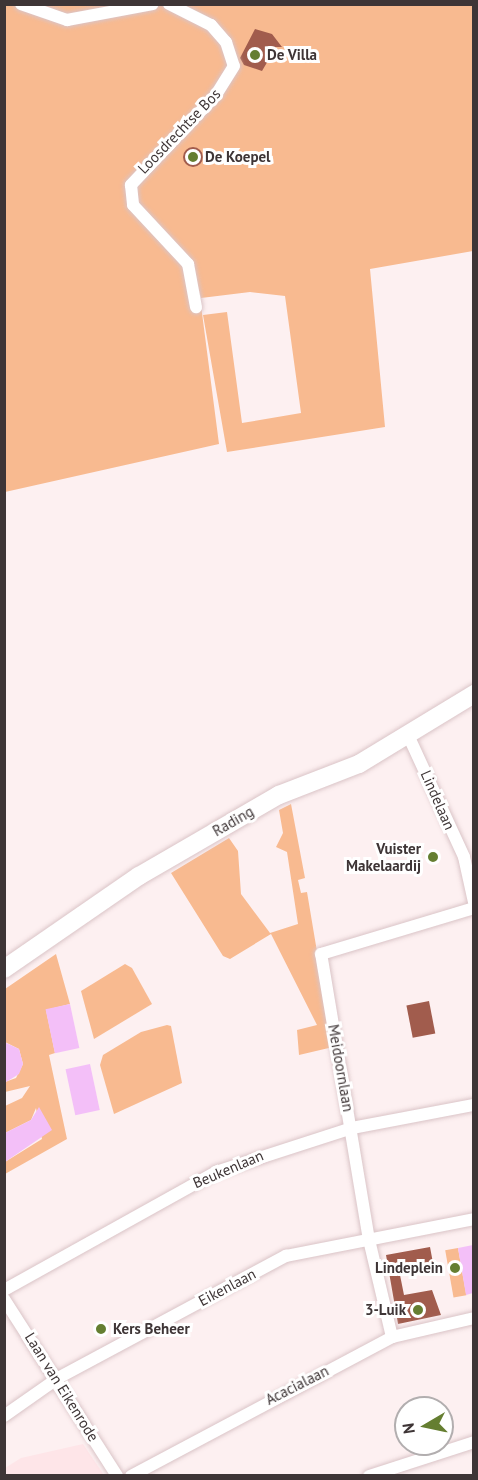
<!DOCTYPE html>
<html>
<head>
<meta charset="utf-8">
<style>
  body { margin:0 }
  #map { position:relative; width:478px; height:1480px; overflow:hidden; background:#fdf0f1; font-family:"PT Sans",sans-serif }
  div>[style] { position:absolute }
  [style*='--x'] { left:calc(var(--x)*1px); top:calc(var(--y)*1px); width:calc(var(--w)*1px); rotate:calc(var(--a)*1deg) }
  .built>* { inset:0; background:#fee5e8 }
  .green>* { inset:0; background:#f8ba90; transform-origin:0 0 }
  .water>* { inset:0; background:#f3bff8; transform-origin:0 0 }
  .building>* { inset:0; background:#a15c4d; transform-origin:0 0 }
  .round { border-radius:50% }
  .roads { filter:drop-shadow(0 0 2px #dac4c7) drop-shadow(0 0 2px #dac4c7) }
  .street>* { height:12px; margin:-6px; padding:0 6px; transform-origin:6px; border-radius:6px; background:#fff }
  .secondary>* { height:18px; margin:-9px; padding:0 9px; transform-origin:9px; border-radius:9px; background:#fff }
  .dots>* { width:16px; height:16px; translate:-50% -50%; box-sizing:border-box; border:3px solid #fff; border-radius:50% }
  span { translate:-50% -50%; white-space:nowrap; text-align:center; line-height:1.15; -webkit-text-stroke:6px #fff; paint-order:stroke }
  .poi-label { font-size:15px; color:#3e3536; font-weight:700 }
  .left { translate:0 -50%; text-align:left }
  .right { translate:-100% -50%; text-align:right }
  .street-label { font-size:15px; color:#3e3536 }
  .frame { position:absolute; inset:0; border:6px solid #3e3536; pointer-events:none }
  .north { position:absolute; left:394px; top:1396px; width:60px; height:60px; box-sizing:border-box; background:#fff; border:2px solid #b2aeaf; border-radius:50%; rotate:261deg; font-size:16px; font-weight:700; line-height:24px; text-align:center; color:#3e3536 }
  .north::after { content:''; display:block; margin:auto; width:21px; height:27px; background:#657e31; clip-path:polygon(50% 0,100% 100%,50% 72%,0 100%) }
</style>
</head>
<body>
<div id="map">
  <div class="built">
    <i style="clip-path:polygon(83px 1444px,104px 1475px,7px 1475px,5px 1468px,21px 1458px)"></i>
  </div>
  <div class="green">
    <i style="clip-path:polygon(5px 5px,473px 5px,473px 251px,370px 269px,385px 427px,227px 452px,203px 315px,227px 312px,242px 423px,301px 413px,285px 296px,250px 292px,201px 298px,199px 290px,219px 444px,5px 492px)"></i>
    <i style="clip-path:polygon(291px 804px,305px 878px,298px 880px,301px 893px,307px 892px,333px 1047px,299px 1055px,297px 1030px,317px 1025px,271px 934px,230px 959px,223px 956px,171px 873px,229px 838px,238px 851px,241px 894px,270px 933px,298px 924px,287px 852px,276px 847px,283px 833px,279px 810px)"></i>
    <i style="clip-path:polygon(56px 954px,70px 1004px,46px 1010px,55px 1053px,49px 1055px,67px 1139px,5px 1174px,5px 1162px,42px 1139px,36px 1108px,31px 1120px,5px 1133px,5px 1106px,22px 1098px,30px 1086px,5px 1092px,5px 1082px,16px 1078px,23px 1064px,19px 1049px,5px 1042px,5px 989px)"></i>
    <i style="clip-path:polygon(125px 964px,132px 968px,152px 1004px,94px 1039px,81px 991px)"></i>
    <i style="clip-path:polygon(167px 1025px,171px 1026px,182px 1083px,114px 1114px,100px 1065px,103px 1055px,141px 1032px)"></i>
    <i style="left:458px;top:1248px;width:48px;height:13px;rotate:80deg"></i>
  </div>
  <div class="water">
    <i style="left:70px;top:1004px;width:45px;height:25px;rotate:78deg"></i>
    <i style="clip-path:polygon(4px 1042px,19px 1049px,23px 1064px,19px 1074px,6px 1082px)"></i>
    <i style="left:90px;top:1064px;width:47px;height:25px;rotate:78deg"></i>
    <i style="clip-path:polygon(39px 1107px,52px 1130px,5px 1162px,5px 1133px,31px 1120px)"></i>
    <i style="clip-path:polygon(473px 1245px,473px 1293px,466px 1295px,458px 1248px)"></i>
  </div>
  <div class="building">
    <i style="clip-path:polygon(255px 29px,272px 34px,282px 47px,276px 47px,262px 71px,244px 65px,240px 58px)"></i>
    <i class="round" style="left:183px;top:147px;width:20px;height:20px"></i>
    <i style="left:429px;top:1001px;width:33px;height:23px;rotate:79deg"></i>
    <i style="clip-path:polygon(430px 1247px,433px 1263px,399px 1270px,404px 1295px,432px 1290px,441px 1315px,398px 1324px,386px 1255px)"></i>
  </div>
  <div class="roads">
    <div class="street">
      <i style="--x:21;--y:4;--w:49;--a:19.2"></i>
      <i style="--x:67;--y:20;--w:87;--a:-10.5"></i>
      <i style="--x:169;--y:4;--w:47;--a:26.6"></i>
      <i style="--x:211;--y:25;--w:23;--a:49"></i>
      <i style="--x:226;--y:42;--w:25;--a:72"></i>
      <i style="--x:234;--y:66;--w:34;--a:122"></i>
      <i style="--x:216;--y:95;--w:124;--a:133.4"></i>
      <i style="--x:131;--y:185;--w:20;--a:84"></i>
      <i style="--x:133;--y:205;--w:81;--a:47"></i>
      <i style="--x:188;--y:264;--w:44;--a:79.5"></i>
      <i style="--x:408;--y:735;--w:134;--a:65.3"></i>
      <i style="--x:464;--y:857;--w:46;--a:77.5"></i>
      <i style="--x:4;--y:1290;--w:243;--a:-29.1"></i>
      <i style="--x:216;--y:1172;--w:143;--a:-17.9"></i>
      <i style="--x:352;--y:1128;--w:124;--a:-10.7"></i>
      <i style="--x:4;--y:1299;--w:210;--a:57.4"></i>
      <i style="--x:392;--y:1337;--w:100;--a:-103.3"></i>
      <i style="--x:369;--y:1240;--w:290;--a:-99.5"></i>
      <i style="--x:321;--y:954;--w:160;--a:-16.7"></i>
      <i style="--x:4;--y:1416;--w:66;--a:-35.1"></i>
      <i style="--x:58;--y:1378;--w:259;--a:-28.2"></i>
      <i style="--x:286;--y:1256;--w:192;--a:-11.1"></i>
      <i style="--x:131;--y:1476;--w:296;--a:-28"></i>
      <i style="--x:392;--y:1337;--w:84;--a:-13"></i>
      <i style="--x:369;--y:1476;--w:110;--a:-17.9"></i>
    </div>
    <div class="secondary">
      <i style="--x:4;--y:969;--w:164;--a:-34.6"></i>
      <i style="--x:139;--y:876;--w:162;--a:-30.1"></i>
      <i style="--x:279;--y:795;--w:86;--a:-21.2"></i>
      <i style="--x:359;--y:764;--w:135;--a:-31.3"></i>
    </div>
  </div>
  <div class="dots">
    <i style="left:255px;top:55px;background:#657e31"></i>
    <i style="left:193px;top:157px;background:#657e31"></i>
    <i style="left:433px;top:857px;background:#657e31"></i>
    <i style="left:455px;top:1268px;background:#657e31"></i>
    <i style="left:418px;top:1310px;background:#657e31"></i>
    <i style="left:101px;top:1329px;background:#657e31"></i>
  </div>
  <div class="poi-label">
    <span class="left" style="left:267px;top:55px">De Villa</span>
    <span class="left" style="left:205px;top:157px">De Koepel</span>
    <span class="right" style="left:421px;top:857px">Vuister<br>Makelaardij</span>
    <span class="right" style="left:443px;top:1268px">Lindeplein</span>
    <span class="right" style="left:406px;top:1310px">3-Luik</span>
    <span class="left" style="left:113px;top:1329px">Kers Beheer</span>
  </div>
  <div class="street-label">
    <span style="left:179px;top:131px;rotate:-46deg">Loosdrechtse Bos</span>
    <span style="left:438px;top:800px;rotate:66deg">Lindelaan</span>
    <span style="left:233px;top:821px;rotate:-30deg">Rading</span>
    <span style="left:341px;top:1068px;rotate:80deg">Meidoornlaan</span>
    <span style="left:228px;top:1169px;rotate:-23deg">Beukenlaan</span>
    <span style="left:227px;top:1287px;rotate:-28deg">Eikenlaan</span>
    <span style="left:297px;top:1385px;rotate:-27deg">Acacialaan</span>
    <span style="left:62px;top:1387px;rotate:58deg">Laan van Eikenrode</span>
  </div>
  <div class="frame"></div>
  <div class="north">N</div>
</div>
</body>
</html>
